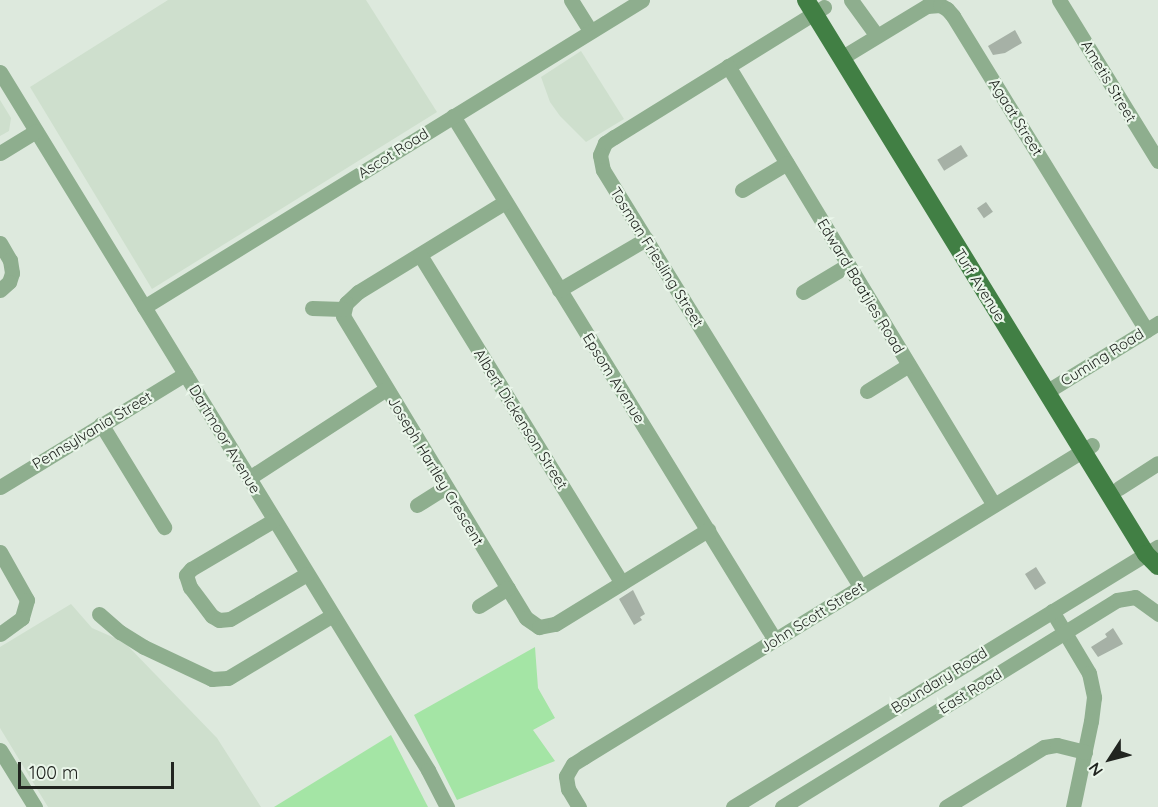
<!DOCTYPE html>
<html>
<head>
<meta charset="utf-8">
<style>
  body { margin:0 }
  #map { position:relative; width:1158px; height:807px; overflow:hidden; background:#dde9dd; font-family:Quicksand,sans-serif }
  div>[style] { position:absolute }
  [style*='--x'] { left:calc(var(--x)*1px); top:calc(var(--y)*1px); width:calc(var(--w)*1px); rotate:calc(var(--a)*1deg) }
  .built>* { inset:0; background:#cedfcd }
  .green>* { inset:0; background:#a4e5a5 }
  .building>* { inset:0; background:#a6b1a6; transform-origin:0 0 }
  .minor>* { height:15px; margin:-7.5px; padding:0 7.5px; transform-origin:7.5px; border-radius:7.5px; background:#8eae8e }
  .major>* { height:18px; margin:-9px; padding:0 9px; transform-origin:9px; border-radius:9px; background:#417f44 }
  span { translate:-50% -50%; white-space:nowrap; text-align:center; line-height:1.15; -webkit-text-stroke:4.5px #eaf6ea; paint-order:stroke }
  .street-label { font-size:15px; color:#212520 }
  .north { position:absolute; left:1080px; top:729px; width:60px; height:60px; -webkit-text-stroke:4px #eaf6ea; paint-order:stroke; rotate:234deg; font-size:16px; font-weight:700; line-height:24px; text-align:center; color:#212520 }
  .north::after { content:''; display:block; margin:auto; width:21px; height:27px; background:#212520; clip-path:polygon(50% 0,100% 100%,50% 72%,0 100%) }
  .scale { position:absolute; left:18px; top:762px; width:156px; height:27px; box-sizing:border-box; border:3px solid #212520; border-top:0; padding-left:8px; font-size:18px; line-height:21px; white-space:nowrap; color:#212520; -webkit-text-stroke:4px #eaf6ea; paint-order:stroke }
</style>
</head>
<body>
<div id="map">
  <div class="built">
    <i style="clip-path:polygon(168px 0,366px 0,437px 112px,152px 289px,30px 87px)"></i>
    <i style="clip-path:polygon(581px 51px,624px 119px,586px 142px,560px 116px,550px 102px,541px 77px)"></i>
    <i style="clip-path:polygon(0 100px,11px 118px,9px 131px,0 136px)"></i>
    <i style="clip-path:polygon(71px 604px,92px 628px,124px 642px,217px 738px,261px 807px,48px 807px,0 728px,0 647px)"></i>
  </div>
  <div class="green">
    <i style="clip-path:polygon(535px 647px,538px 688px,555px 718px,533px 730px,555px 761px,457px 800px,414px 715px)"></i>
    <i style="clip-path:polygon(391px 735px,428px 807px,274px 807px)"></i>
  </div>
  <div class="building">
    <i style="clip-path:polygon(1015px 30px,1022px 43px,1005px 53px,993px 55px,988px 46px)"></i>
    <i style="left:961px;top:145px;width:13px;height:28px;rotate:58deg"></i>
    <i style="left:986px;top:202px;width:12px;height:11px;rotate:55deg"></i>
    <i style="left:1036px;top:567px;width:19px;height:13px;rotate:58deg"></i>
    <i style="clip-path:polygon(633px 590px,645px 614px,640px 617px,642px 620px,634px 625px,619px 599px)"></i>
    <i style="clip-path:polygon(1113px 628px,1123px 644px,1098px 657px,1091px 647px,1107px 637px,1105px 634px)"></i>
  </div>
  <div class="minor">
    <i style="--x:571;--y:0;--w:36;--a:58"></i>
    <i style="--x:851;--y:0;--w:44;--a:54.2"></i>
    <i style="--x:1059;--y:0;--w:189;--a:58.4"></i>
    <i style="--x:824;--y:7;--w:247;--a:148.2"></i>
    <i style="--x:614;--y:137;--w:11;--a:146"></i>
    <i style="--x:605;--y:143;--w:13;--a:113"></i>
    <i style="--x:600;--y:155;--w:15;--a:79"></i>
    <i style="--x:603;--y:170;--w:490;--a:58.3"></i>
    <i style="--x:841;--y:58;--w:100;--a:-31.2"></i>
    <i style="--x:927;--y:6;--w:13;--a:-4"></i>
    <i style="--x:940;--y:5;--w:8;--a:30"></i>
    <i style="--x:947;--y:9;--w:9;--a:49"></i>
    <i style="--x:953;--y:16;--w:369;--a:58.4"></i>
    <i style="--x:728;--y:66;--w:513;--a:58.79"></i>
    <i style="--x:0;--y:72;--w:819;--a:58.48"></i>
    <i style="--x:428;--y:770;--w:42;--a:62.8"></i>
    <i style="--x:453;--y:116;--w:615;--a:58.43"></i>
    <i style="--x:0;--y:153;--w:42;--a:-31.4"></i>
    <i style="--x:742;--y:190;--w:52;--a:-31"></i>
    <i style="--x:505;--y:202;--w:172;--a:148.5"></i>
    <i style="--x:358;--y:292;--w:16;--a:137"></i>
    <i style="--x:346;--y:303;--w:13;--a:103"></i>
    <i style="--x:343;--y:316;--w:353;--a:58.8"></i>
    <i style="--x:526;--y:618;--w:16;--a:35"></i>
    <i style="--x:539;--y:627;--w:16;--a:-11"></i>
    <i style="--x:555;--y:624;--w:180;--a:-31.6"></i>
    <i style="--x:0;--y:243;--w:20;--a:60"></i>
    <i style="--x:10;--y:260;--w:13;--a:81"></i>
    <i style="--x:12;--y:273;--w:9;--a:108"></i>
    <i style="--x:9;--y:282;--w:12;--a:138"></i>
    <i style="--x:420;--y:255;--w:385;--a:58.4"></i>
    <i style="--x:559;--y:290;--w:101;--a:-30.4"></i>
    <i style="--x:803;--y:292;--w:52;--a:-31"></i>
    <i style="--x:144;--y:307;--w:585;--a:-31.65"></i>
    <i style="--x:312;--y:308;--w:31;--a:2"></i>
    <i style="--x:867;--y:391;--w:49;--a:-31.8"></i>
    <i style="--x:1046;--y:392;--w:132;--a:-31.6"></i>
    <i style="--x:101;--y:424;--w:121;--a:58.5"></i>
    <i style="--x:249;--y:478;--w:163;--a:-33"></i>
    <i style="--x:0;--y:487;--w:217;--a:-31.4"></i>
    <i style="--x:1119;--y:488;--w:46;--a:-32.7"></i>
    <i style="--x:417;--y:505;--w:34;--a:-32"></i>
    <i style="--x:274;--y:520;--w:96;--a:149.4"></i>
    <i style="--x:191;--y:569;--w:8;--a:130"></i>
    <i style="--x:186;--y:575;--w:13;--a:72"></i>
    <i style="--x:190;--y:587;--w:36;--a:53"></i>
    <i style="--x:212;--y:616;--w:8;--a:30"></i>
    <i style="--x:219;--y:620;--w:11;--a:-5"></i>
    <i style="--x:230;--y:619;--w:89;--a:-30.3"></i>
    <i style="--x:0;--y:552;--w:55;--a:60.6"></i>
    <i style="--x:27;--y:600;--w:19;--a:106"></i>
    <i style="--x:22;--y:618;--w:27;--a:144"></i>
    <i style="--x:479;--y:606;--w:34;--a:-32"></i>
    <i style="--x:1052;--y:611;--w:72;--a:59.2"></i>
    <i style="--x:1089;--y:673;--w:25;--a:78"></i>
    <i style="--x:1094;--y:697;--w:24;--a:97"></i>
    <i style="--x:1091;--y:721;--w:88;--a:101.8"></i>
    <i style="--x:99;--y:614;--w:28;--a:41"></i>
    <i style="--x:120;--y:632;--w:28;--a:32"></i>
    <i style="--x:144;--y:647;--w:75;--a:25.2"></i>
    <i style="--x:212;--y:679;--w:16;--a:-4"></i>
    <i style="--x:228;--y:678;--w:122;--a:-31"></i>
    <i style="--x:0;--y:750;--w:67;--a:58.4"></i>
    <i style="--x:579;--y:807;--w:21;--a:-121"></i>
    <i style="--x:568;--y:789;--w:13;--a:-99"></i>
    <i style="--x:566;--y:776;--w:14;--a:-60"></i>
    <i style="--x:573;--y:764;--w:13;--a:-32"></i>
    <i style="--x:584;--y:757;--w:596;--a:-31.56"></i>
    <i style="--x:733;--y:807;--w:498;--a:-31.5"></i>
    <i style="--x:782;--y:807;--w:394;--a:-31.7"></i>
    <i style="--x:1117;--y:600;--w:18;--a:-9"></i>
    <i style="--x:1135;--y:597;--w:29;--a:36"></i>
    <i style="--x:946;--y:807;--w:115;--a:-31.5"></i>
    <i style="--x:1044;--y:747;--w:13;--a:-9"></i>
    <i style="--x:1057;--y:745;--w:29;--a:14"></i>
  </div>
  <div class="major">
    <i style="--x:806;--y:0;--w:650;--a:58.46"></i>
    <i style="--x:1146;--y:554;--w:17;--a:45"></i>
  </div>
  <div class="street-label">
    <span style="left:1109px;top:81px;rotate:59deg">Ametis Street</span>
    <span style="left:1016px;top:117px;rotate:58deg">Agaat Street</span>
    <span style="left:393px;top:153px;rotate:-32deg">Ascot Road</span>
    <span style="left:657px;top:257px;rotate:58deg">Tosman Friesling Street</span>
    <span style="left:980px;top:285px;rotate:58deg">Turf Avenue</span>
    <span style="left:861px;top:286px;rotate:59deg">Edward Baatjies Road</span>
    <span style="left:1102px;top:357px;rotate:-32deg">Cuming Road</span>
    <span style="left:614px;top:378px;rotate:58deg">Epsom Avenue</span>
    <span style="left:521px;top:419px;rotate:58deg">Albert Dickenson Street</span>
    <span style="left:92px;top:430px;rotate:-31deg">Pennsylvania Street</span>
    <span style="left:225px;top:439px;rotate:59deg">Dartmoor Avenue</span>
    <span style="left:436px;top:471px;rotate:59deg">Joseph Hartley Crescent</span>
    <span style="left:812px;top:617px;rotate:-32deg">John Scott Street</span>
    <span style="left:939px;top:680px;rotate:-32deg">Boundary Road</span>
    <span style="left:970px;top:691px;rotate:-32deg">East Road</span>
  </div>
  <div class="north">N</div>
  <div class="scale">100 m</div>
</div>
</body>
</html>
